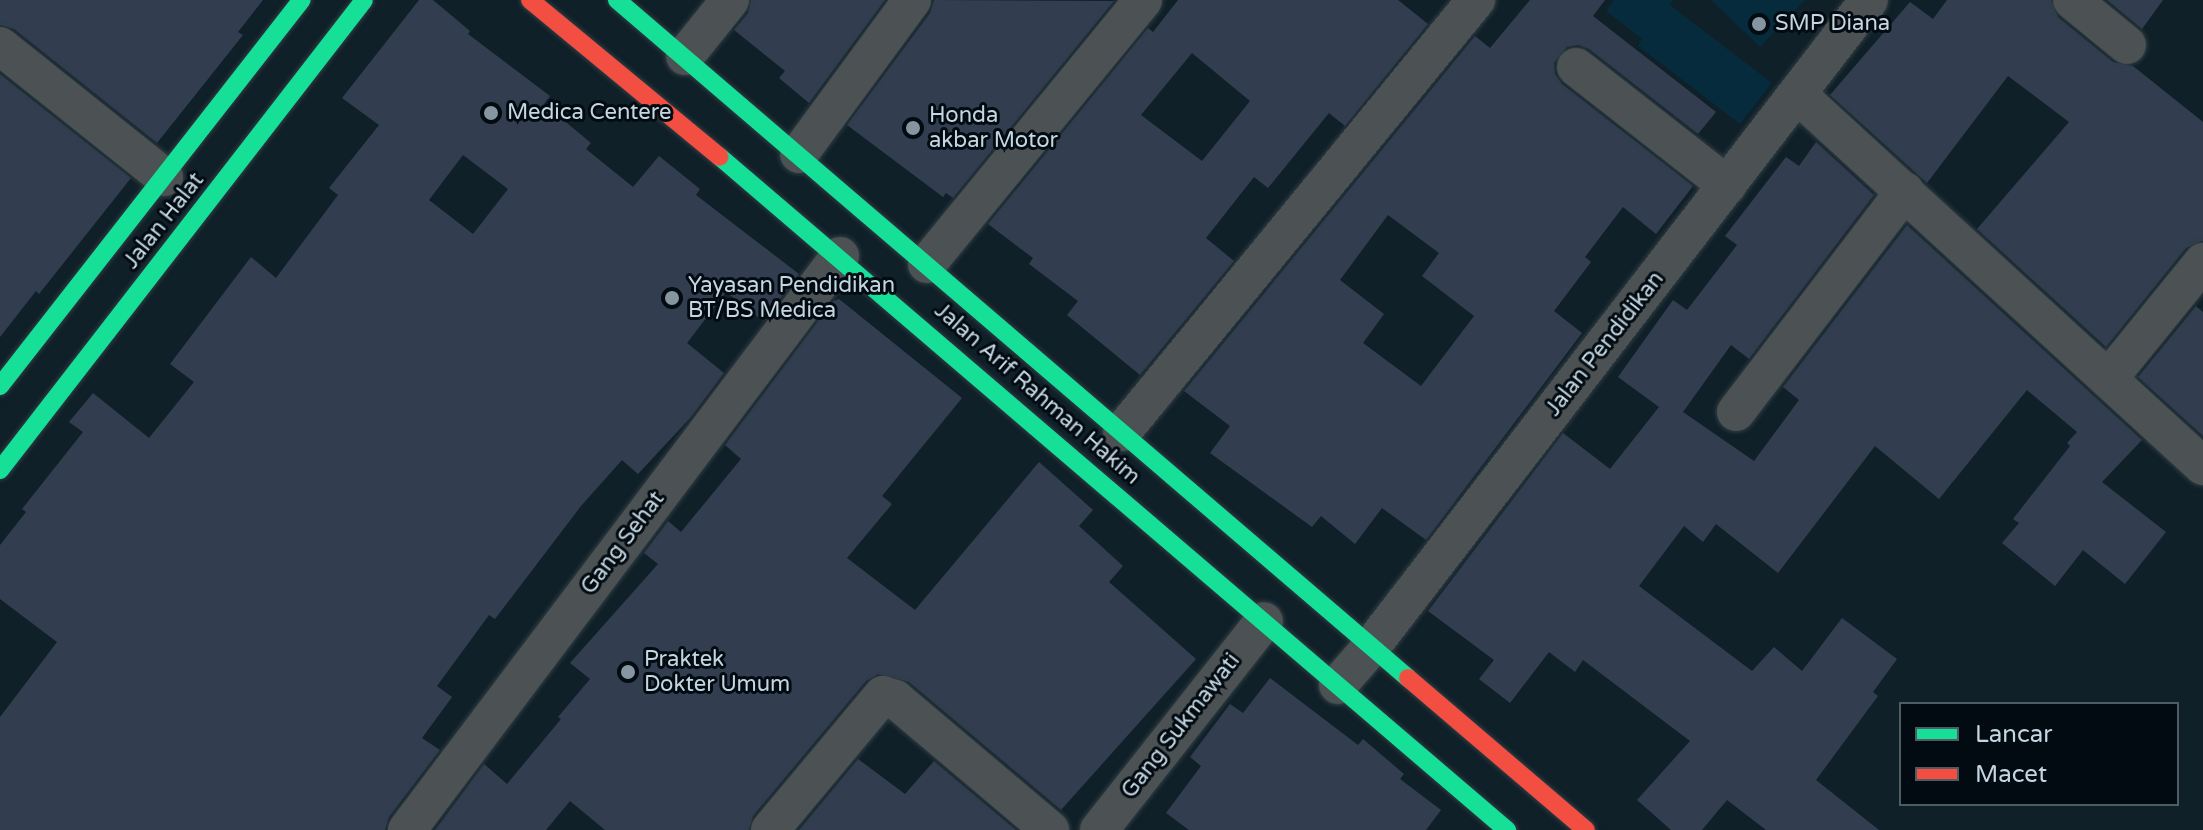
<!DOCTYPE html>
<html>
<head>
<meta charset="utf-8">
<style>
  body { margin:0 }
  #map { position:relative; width:2203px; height:830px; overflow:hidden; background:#102028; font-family:"Varela Round",sans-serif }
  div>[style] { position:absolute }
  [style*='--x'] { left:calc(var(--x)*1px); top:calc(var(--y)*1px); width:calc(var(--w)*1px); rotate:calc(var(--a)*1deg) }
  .built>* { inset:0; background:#052b3d }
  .building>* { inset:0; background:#323e50 }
  .roads { filter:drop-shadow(0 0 2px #2f3c43) drop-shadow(0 0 2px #2f3c43) }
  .street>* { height:38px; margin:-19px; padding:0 19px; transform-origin:19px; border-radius:19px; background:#4c5253 }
  .fast>* { height:18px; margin:-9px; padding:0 9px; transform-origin:9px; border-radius:9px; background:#16e098 }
  .jam>* { height:18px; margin:-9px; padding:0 9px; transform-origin:9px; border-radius:9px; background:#f24e42 }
  .dots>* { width:22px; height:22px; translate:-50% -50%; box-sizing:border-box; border:4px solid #020b12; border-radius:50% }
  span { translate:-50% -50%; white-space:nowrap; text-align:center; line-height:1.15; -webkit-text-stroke:6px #020b12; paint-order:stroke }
  .poi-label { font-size:22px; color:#c5d6e0 }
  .left { translate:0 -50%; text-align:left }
  .street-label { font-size:22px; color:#c5d6e0 }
  .legend { position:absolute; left:1899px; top:702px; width:280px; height:104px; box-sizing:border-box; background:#020b12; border:2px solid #505c64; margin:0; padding:10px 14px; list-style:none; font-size:24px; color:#c5d6e0 }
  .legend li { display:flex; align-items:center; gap:16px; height:40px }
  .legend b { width:40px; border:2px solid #505c64 }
</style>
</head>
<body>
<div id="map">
  <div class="built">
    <i style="clip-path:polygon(1614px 0,1673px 0,1670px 5px,1772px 83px,1740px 124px,1638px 46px,1642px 39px,1606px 11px)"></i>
    <i style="clip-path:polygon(1711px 0,1805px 0,1760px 47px)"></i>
  </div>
  <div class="building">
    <i style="clip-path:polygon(0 0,263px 0,238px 32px,243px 35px,157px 143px,14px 29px,0 25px)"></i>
    <i style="clip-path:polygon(evenodd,419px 0,433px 0,470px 31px,468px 34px,550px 96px,544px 104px,591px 143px,586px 149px,633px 187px,659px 156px,700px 189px,696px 195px,799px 274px,763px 321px,726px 292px,687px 343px,724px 373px,691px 417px,638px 474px,622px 460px,581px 506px,495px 619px,489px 615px,437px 686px,452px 697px,422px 738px,440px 750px,389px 817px,385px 830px,0 830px,0 717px,57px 642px,0 599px,0 545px,26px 512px,22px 509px,83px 432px,69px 422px,93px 393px,149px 438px,194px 382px,170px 364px,251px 257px,276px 278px,338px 195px,329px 188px,379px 125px,342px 98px,419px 0,463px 155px,508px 189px,473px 234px,429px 200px,463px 155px)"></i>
    <i style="clip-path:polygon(751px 0,885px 0,809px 103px,779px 78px,785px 71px,734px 30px,748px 13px)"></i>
    <i style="clip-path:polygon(934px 0,1114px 1px,953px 198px,946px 193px,943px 197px,847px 125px,930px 13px)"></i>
    <i style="clip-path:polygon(evenodd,1178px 0,1398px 0,1428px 24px,1345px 126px,1329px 113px,1268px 188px,1254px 177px,1206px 238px,1234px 261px,1140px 375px,1067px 315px,1078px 301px,1029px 264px,1033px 258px,988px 224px,1148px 28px,1153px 32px,1178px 0,1192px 53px,1250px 101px,1202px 161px,1141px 115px,1192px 53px)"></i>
    <i style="clip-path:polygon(evenodd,1530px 0,1605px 0,1593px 16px,1716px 112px,1698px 134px,1589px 49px,1578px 45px,1567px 47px,1554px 63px,1555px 74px,1562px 84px,1693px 186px,1656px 234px,1623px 207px,1585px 257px,1591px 262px,1554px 311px,1582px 333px,1426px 540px,1382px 508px,1355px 544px,1321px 516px,1312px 527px,1210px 453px,1230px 426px,1184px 391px,1475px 36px,1490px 48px,1530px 0,1388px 215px,1439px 253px,1422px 276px,1474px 316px,1421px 386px,1363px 343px,1384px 314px,1340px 280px,1388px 215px)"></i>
    <i style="clip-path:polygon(1947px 0,2051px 0,2058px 17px,2113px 62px,2133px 66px,2203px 122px,2203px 241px,2186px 248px,2106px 347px,1977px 229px,2069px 122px,2008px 76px,1927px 183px,1830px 95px,1910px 2px,1933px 19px)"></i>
    <i style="clip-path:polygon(2107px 0,2163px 0,2142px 29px)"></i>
    <i style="clip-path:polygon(0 74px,131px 178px,39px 294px,36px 291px,0 337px)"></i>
    <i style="clip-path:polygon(1816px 142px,1874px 195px,1749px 359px,1731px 345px,1683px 412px,1754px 461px,1799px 400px,1783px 387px,1907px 225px,2142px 440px,2102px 482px,2166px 532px,2125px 584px,2083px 550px,2055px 586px,2002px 543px,2019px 523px,2013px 519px,2070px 446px,2067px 443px,2077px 432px,2027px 390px,1939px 499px,1875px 446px,1778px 573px,1716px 524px,1703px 542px,1684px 526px,1639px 586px,1752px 671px,1774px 647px,1802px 671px,1842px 618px,1897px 659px,1873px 692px,1878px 696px,1816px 780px,1879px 830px,1766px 830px,1727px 800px,1702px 830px,1671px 830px,1637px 800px,1690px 741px,1583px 660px,1575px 672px,1549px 652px,1510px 703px,1479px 679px,1494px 660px,1428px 611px,1563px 433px,1610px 469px,1659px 407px,1618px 377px,1673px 300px,1687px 310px,1737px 245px,1725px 236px,1786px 157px,1799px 166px)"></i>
    <i style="clip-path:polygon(839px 299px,962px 398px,882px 496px,892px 504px,847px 558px,915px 610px,1039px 462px,1093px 510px,1079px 526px,1123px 566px,1109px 582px,1196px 659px,1061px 810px,909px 682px,878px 674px,866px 681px,753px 816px,749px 830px,605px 830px,570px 801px,546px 830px,435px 830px,484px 764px,507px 784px,561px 719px,558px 717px,590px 679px,570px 663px,658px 564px,644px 553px,668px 521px,681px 532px,741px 459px,725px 445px,833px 301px)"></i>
    <i style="clip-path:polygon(2196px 306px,2203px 312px,2203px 436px,2138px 377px)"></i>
    <i style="clip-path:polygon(1270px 678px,1358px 745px,1363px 739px,1404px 774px,1400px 779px,1441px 810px,1426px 830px,1189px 830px,1166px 813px,1201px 766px,1190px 757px,1230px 704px,1243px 713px)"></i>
    <i style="clip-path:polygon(858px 759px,905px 794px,934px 761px,1016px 830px,799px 830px)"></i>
  </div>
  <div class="roads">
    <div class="street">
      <i style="--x:2072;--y:0;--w:71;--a:39.3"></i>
      <i style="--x:0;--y:46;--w:210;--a:38.6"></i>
      <i style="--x:685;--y:56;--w:72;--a:-51.2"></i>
      <i style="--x:1576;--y:67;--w:192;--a:38"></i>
      <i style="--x:1797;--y:94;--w:551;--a:42.5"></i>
      <i style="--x:799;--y:154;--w:191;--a:-53.7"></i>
      <i style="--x:927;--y:264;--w:341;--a:-50.7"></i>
      <i style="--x:2108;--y:379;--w:151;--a:-50.9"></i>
      <i style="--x:1736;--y:412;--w:278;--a:-52.6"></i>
      <i style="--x:1122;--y:432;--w:559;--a:-50.67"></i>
      <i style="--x:1338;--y:685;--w:50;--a:-49"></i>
      <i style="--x:1371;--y:647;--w:816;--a:-52.41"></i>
      <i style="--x:407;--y:830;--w:719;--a:-52.97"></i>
      <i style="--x:770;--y:830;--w:176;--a:-50.1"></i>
      <i style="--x:883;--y:695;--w:13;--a:18"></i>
      <i style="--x:895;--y:699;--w:203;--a:40.2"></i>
      <i style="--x:1099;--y:830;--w:266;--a:-51.7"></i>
    </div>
    <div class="fast">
      <i style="--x:617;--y:0;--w:1042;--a:40.6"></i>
      <i style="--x:720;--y:157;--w:1036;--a:40.54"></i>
      <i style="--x:0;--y:386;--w:490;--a:-52"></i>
      <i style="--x:0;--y:470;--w:594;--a:-52.24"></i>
    </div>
    <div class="jam">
      <i style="--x:530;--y:0;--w:246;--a:39.6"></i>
      <i style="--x:1408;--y:678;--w:234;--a:40.5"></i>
    </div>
  </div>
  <div class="dots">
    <i style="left:1759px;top:24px;background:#8696a0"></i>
    <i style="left:491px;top:113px;background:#8696a0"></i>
    <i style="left:913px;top:128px;background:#8696a0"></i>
    <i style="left:672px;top:298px;background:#8696a0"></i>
    <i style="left:628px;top:672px;background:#8696a0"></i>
  </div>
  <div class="poi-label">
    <span class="left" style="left:1775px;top:24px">SMP Diana</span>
    <span class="left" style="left:507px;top:113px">Medica Centere</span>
    <span class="left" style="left:929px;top:128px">Honda<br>akbar Motor</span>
    <span class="left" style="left:688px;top:298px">Yayasan Pendidikan<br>BT/BS Medica</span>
    <span class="left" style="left:644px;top:672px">Praktek<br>Dokter Umum</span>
  </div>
  <div class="street-label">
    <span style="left:164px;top:221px;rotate:-52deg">Jalan Halat</span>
    <span style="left:1605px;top:344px;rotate:-52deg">Jalan Pendidikan</span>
    <span style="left:1037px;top:394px;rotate:41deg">Jalan Arif Rahman Hakim</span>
    <span style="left:623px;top:543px;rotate:-53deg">Gang Sehat</span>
    <span style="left:1181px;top:726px;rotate:-52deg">Gang Sukmawati</span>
  </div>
  <ul class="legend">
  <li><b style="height:10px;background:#16e098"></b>Lancar</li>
  <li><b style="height:10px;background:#f24e42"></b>Macet</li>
  </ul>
</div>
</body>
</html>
